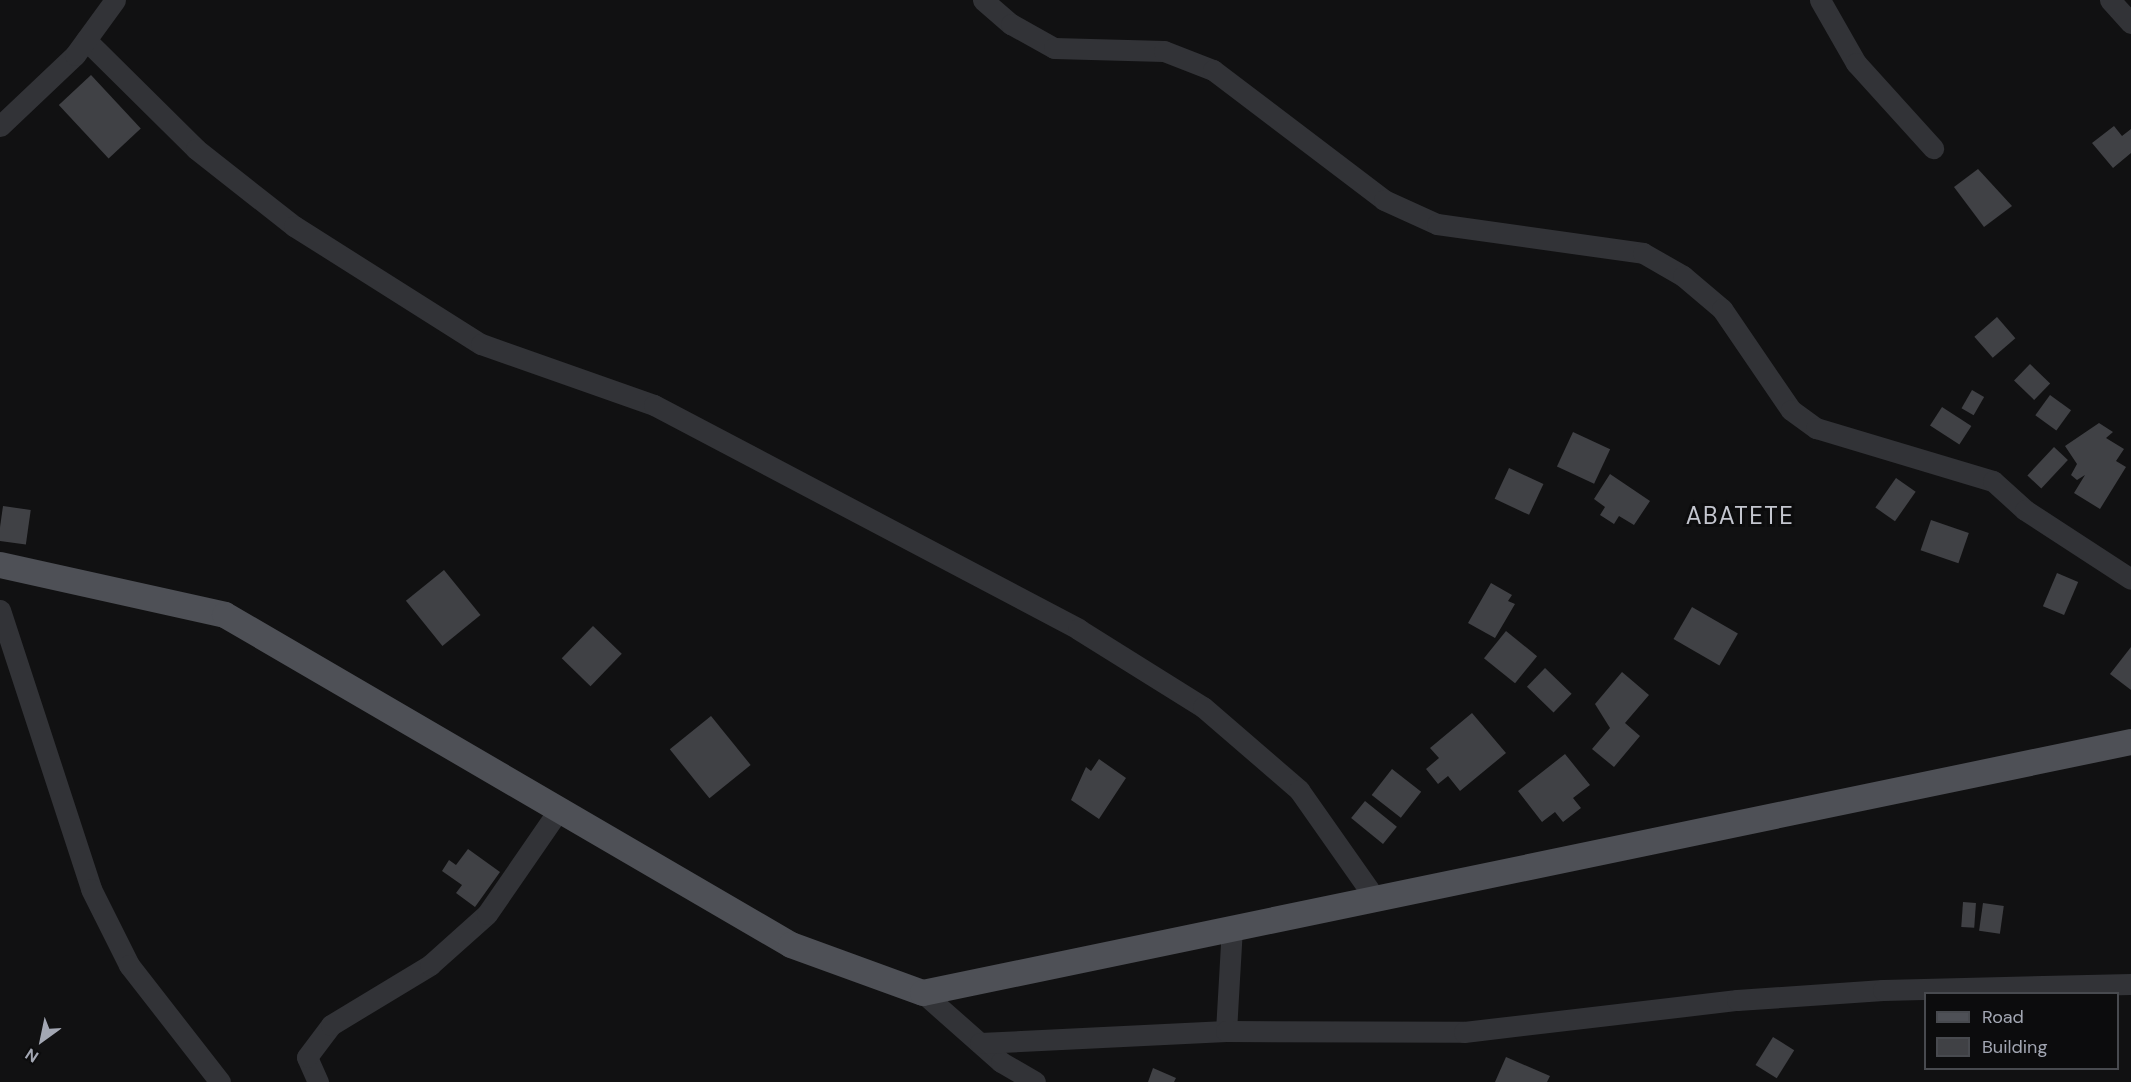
<!DOCTYPE html>
<html>
<head>
<meta charset="utf-8">
<style>
  body { margin:0 }
  #map { position:relative; width:2131px; height:1082px; overflow:hidden; background:#111112; font-family:"DM Sans",sans-serif }
  div>[style] { position:absolute }
  [style*='--x'] { left:calc(var(--x)*1px); top:calc(var(--y)*1px); width:calc(var(--w)*1px); rotate:calc(var(--a)*1deg) }
  .building>* { inset:0; background:#404145; transform-origin:0 0 }
  .minor>* { height:21px; margin:-10.5px; padding:0 10.5px; transform-origin:10.5px; border-radius:10.5px; background:#323337 }
  .major>* { height:26px; margin:-13px; padding:0 13px; transform-origin:13px; border-radius:13px; background:#4e5056 }
  span { translate:-50% -50%; white-space:nowrap; text-align:center; line-height:1.15; -webkit-text-stroke:6px #0c0c0d; paint-order:stroke }
  .quarter-label { font-size:24px; color:#c4c6cf; letter-spacing:1.5px }
  .legend { position:absolute; left:1924px; top:992px; width:195px; height:78px; box-sizing:border-box; background:#0c0c0d; border:2px solid #484a4f; margin:0; padding:8px 10px; list-style:none; font-size:18px; color:#a3a7b3 }
  .legend li { display:flex; align-items:center; gap:12px; height:30px }
  .legend b { width:30px; border:2px solid #484a4f }
  .north { position:absolute; left:12px; top:1010px; width:60px; height:60px; -webkit-text-stroke:4px #0c0c0d; paint-order:stroke; rotate:213deg; font-size:16px; font-weight:700; line-height:24px; text-align:center; color:#a3a7b3 }
  .north::after { content:''; display:block; margin:auto; width:21px; height:27px; background:#a3a7b3; clip-path:polygon(50% 0,100% 100%,50% 72%,0 100%) }
</style>
</head>
<body>
<div id="map">
  <div class="building">
    <i style="left:91px;top:75px;width:73px;height:44px;rotate:47deg"></i>
    <i style="clip-path:polygon(2114px 126px,2122px 136px,2131px 129px,2131px 153px,2113px 168px,2092px 143px)"></i>
    <i style="clip-path:polygon(1978px 169px,2012px 206px,1984px 227px,1954px 187px)"></i>
    <i style="left:1997px;top:317px;width:28px;height:30px;rotate:49deg"></i>
    <i style="left:2030px;top:364px;width:28px;height:23px;rotate:44deg"></i>
    <i style="left:1972px;top:390px;width:14px;height:21px;rotate:30deg"></i>
    <i style="left:2050px;top:395px;width:26px;height:25px;rotate:36deg"></i>
    <i style="left:1942px;top:407px;width:35px;height:22px;rotate:33deg"></i>
    <i style="clip-path:polygon(2099px 423px,2113px 432px,2106px 438px,2124px 449px,2116px 461px,2126px 467px,2100px 509px,2074px 493px,2085px 475px,2077px 480px,2071px 475px,2077px 464px,2065px 446px)"></i>
    <i style="left:1573px;top:432px;width:41px;height:38px;rotate:25deg"></i>
    <i style="left:2054px;top:447px;width:19px;height:39px;rotate:43deg"></i>
    <i style="left:1509px;top:468px;width:38px;height:34px;rotate:25deg"></i>
    <i style="clip-path:polygon(1610px 474px,1650px 501px,1634px 525px,1619px 516px,1614px 524px,1600px 515px,1605px 507px,1594px 499px)"></i>
    <i style="left:1896px;top:478px;width:24px;height:36px;rotate:35deg"></i>
    <i style="left:3px;top:506px;width:28px;height:35px;rotate:8deg"></i>
    <i style="left:1931px;top:520px;width:40px;height:32px;rotate:19deg"></i>
    <i style="left:444px;top:570px;width:58px;height:49px;rotate:51deg"></i>
    <i style="left:2057px;top:573px;width:23px;height:36px;rotate:23deg"></i>
    <i style="clip-path:polygon(1491px 583px,1512px 595px,1508px 601px,1515px 604px,1495px 638px,1468px 623px)"></i>
    <i style="left:1692px;top:607px;width:53px;height:37px;rotate:30deg"></i>
    <i style="left:593px;top:626px;width:40px;height:45px;rotate:44deg"></i>
    <i style="left:1506px;top:631px;width:40px;height:35px;rotate:39deg"></i>
    <i style="clip-path:polygon(2131px 647px,2131px 690px,2110px 674px)"></i>
    <i style="left:1545px;top:668px;width:37px;height:26px;rotate:44deg"></i>
    <i style="clip-path:polygon(1622px 672px,1649px 695px,1625px 723px,1640px 736px,1614px 767px,1592px 749px,1610px 728px,1595px 704px)"></i>
    <i style="clip-path:polygon(1472px 713px,1506px 753px,1460px 791px,1448px 776px,1438px 784px,1426px 769px,1439px 758px,1430px 748px)"></i>
    <i style="left:711px;top:716px;width:63px;height:53px;rotate:51deg"></i>
    <i style="clip-path:polygon(1565px 754px,1590px 785px,1573px 798px,1581px 808px,1563px 822px,1555px 812px,1542px 822px,1518px 791px)"></i>
    <i style="clip-path:polygon(1099px 759px,1126px 778px,1099px 819px,1071px 800px,1086px 767px,1091px 771px)"></i>
    <i style="left:1392px;top:769px;width:37px;height:33px;rotate:38deg"></i>
    <i style="left:1365px;top:801px;width:41px;height:22px;rotate:39deg"></i>
    <i style="clip-path:polygon(468px 849px,500px 872px,475px 907px,456px 893px,462px 885px,442px 871px,449px 860px,456px 865px)"></i>
    <i style="left:1963px;top:902px;width:13px;height:25px;rotate:4deg"></i>
    <i style="left:1983px;top:903px;width:21px;height:28px;rotate:8deg"></i>
    <i style="left:1773px;top:1037px;width:25px;height:33px;rotate:32deg"></i>
    <i style="clip-path:polygon(1506px 1057px,1550px 1076px,1547px 1082px,1495px 1082px)"></i>
    <i style="clip-path:polygon(1153px 1068px,1176px 1078px,1174px 1082px,1148px 1082px)"></i>
  </div>
  <div class="minor">
    <i style="--x:983;--y:0;--w:37;--a:41"></i>
    <i style="--x:1011;--y:24;--w:49;--a:29.2"></i>
    <i style="--x:1054;--y:48;--w:110;--a:1.6"></i>
    <i style="--x:1164;--y:51;--w:53;--a:21.2"></i>
    <i style="--x:1213;--y:70;--w:215;--a:37.2"></i>
    <i style="--x:1384;--y:200;--w:58;--a:24.4"></i>
    <i style="--x:1437;--y:224;--w:208;--a:8"></i>
    <i style="--x:1643;--y:253;--w:46;--a:29.9"></i>
    <i style="--x:1683;--y:276;--w:51;--a:40.2"></i>
    <i style="--x:1722;--y:309;--w:122;--a:55.7"></i>
    <i style="--x:1791;--y:410;--w:31;--a:36"></i>
    <i style="--x:1816;--y:428;--w:185;--a:16.7"></i>
    <i style="--x:1993;--y:481;--w:43;--a:42.2"></i>
    <i style="--x:2025;--y:510;--w:126;--a:33.1"></i>
    <i style="--x:1820;--y:0;--w:73;--a:60.3"></i>
    <i style="--x:1856;--y:63;--w:115;--a:47.8"></i>
    <i style="--x:2110;--y:0;--w:31;--a:48"></i>
    <i style="--x:86;--y:40;--w:155;--a:44.7"></i>
    <i style="--x:196;--y:149;--w:125;--a:38.2"></i>
    <i style="--x:294;--y:226;--w:221;--a:32.3"></i>
    <i style="--x:481;--y:344;--w:183;--a:19.4"></i>
    <i style="--x:654;--y:405;--w:480;--a:27.8"></i>
    <i style="--x:1078;--y:629;--w:147;--a:32"></i>
    <i style="--x:1203;--y:707;--w:127;--a:40.8"></i>
    <i style="--x:1299;--y:790;--w:132;--a:54.9"></i>
    <i style="--x:0;--y:126;--w:103;--a:-43.4"></i>
    <i style="--x:75;--y:55;--w:68;--a:-54"></i>
    <i style="--x:0;--y:610;--w:293;--a:71.9"></i>
    <i style="--x:91;--y:889;--w:85;--a:63.4"></i>
    <i style="--x:129;--y:965;--w:148;--a:52.1"></i>
    <i style="--x:923;--y:993;--w:104;--a:41.5"></i>
    <i style="--x:1001;--y:1062;--w:39;--a:30"></i>
    <i style="--x:1226;--y:1031;--w:103;--a:-86.7"></i>
    <i style="--x:980;--y:1043;--w:246;--a:-2.8"></i>
    <i style="--x:1226;--y:1031;--w:238;--a:0.2"></i>
    <i style="--x:1464;--y:1032;--w:275;--a:-6.7"></i>
    <i style="--x:1737;--y:1000;--w:146;--a:-3.9"></i>
    <i style="--x:1883;--y:990;--w:248;--a:-1.4"></i>
    <i style="--x:318;--y:1082;--w:27;--a:-114"></i>
    <i style="--x:307;--y:1057;--w:40;--a:-53"></i>
    <i style="--x:331;--y:1025;--w:116;--a:-31.2"></i>
    <i style="--x:430;--y:965;--w:76;--a:-41.8"></i>
    <i style="--x:487;--y:914;--w:129;--a:-55.4"></i>
  </div>
  <div class="major">
    <i style="--x:0;--y:565;--w:230;--a:12.5"></i>
    <i style="--x:225;--y:615;--w:655;--a:30.24"></i>
    <i style="--x:791;--y:945;--w:140;--a:20"></i>
    <i style="--x:923;--y:993;--w:1234;--a:-11.74"></i>
  </div>
  <div class="quarter-label">
    <span style="left:1740px;top:516px">ABATETE</span>
  </div>
  <ul class="legend">
  <li><b style="height:8px;background:#4e5056"></b>Road</li>
  <li><b style="height:16px;background:#404145"></b>Building</li>
  </ul>
  <div class="north">N</div>
</div>
</body>
</html>
